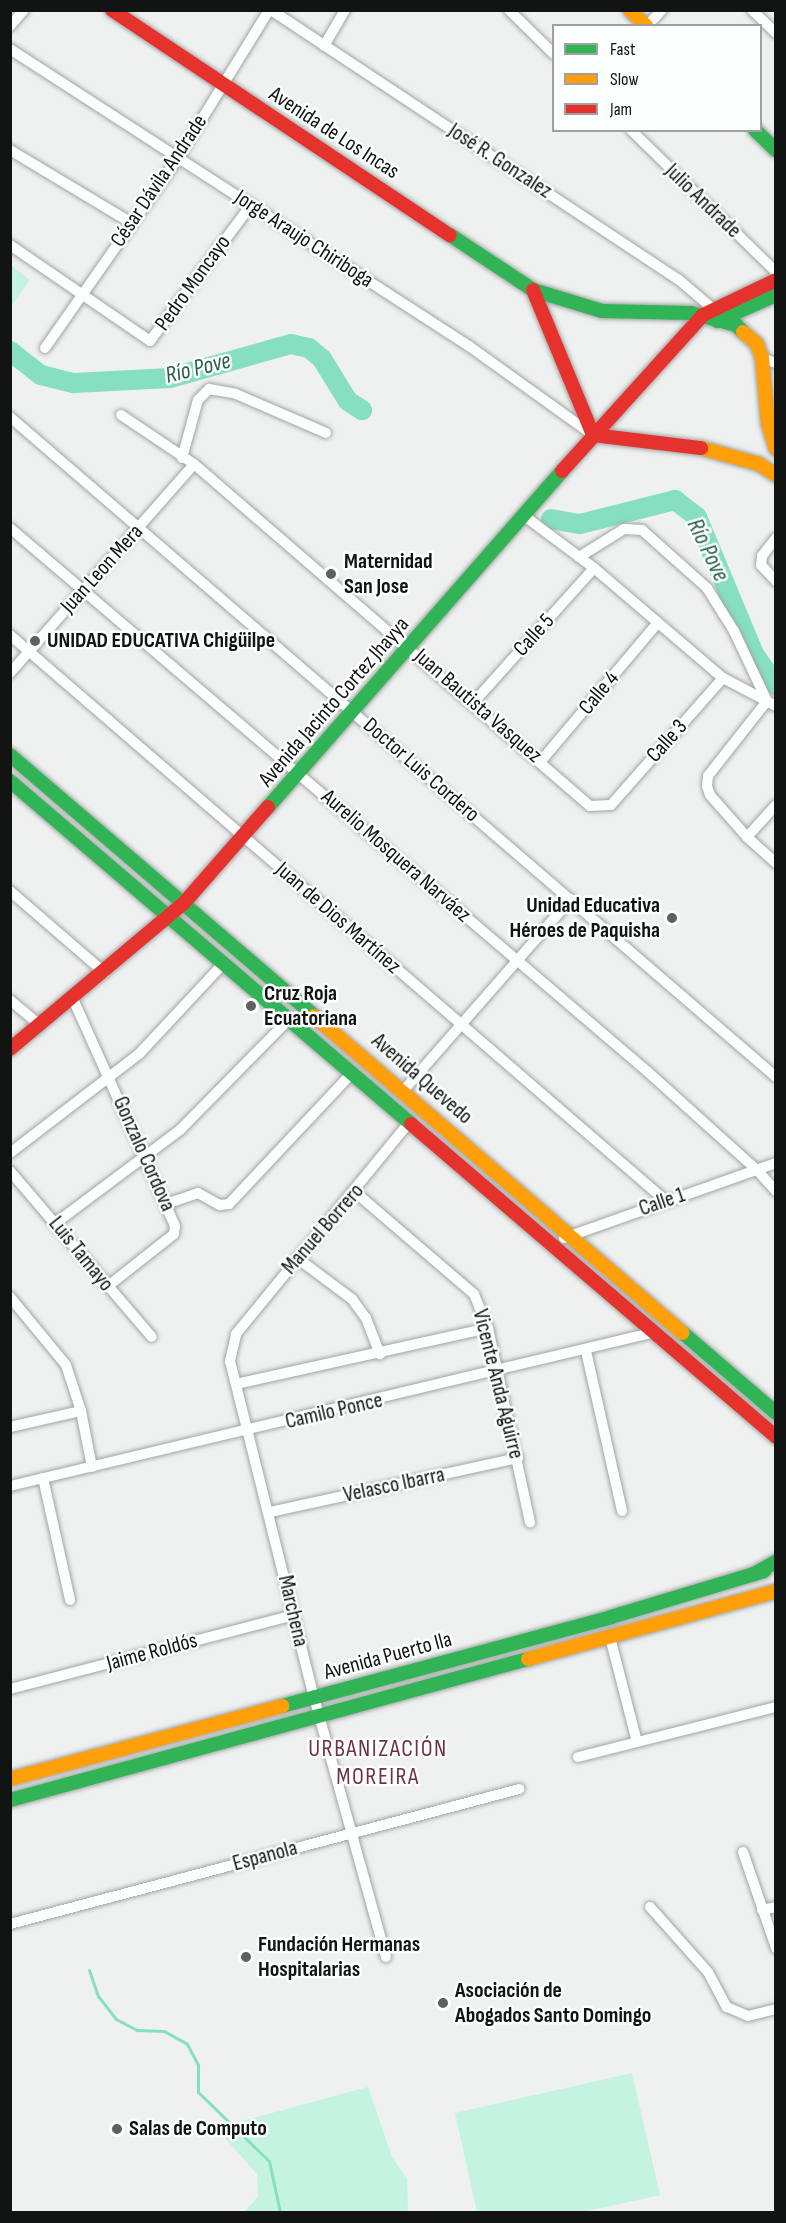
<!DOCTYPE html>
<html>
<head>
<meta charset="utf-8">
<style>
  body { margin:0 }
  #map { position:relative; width:786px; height:2223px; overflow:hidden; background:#eef1f0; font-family:"Sofia Sans Condensed",sans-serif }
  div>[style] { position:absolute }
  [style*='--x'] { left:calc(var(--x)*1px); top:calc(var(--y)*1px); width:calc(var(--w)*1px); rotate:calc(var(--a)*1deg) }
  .green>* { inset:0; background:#c4f4e1 }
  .stream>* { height:3px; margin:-1.5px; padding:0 1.5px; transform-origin:1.5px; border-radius:1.5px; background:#86dfc0 }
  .river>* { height:20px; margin:-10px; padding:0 10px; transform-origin:10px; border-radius:10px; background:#86dfc0 }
  .roads { filter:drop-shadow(0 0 2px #a3a5a4) drop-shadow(0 0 2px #a3a5a4) }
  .street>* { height:10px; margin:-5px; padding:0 5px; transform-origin:5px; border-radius:5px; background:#fcfdfd }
  .fast>* { height:14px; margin:-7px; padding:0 7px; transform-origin:7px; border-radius:7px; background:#30b455 }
  .slow>* { height:14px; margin:-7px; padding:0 7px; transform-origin:7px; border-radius:7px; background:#ff9f0a }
  .jam>* { height:14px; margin:-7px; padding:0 7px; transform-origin:7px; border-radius:7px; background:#e5322d }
  .dots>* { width:16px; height:16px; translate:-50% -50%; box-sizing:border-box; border:3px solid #fbfffd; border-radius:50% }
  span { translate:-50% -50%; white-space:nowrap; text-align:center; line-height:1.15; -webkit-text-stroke:5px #fbfffd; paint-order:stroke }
  .street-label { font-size:22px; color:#121413 }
  .poi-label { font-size:22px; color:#121413; font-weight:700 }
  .left { translate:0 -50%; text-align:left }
  .right { translate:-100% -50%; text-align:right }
  .water-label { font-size:24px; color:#2a5d4a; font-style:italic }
  .neighbourhood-label { font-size:24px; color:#722f4c; letter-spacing:1.5px }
  .frame { position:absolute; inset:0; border:12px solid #121413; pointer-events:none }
  .legend { position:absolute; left:552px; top:24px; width:210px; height:108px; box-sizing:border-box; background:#fbfffd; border:2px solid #9ea19f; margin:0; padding:8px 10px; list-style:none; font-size:18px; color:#121413 }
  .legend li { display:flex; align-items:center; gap:12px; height:30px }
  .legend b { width:30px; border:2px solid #9ea19f }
</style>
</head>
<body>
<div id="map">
  <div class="green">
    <i style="clip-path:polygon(11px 265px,30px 280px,11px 306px,10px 306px)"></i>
    <i style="clip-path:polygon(632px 2073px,660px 2195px,583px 2212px,477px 2212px,455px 2113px)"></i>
    <i style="clip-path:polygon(368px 2087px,392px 2157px,407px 2179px,408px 2212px,244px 2212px,258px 2197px,257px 2174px,216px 2128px)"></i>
  </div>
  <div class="stream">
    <i style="--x:89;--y:1970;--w:28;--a:71"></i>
    <i style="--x:98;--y:1996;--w:29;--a:52"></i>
    <i style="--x:116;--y:2019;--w:24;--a:28"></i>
    <i style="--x:137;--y:2030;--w:27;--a:2"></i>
    <i style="--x:164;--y:2031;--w:26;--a:29"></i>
    <i style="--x:187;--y:2044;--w:24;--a:62"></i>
    <i style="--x:198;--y:2065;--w:27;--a:90"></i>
    <i style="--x:198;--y:2092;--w:99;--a:44.2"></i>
    <i style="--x:269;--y:2161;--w:52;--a:77.8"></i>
  </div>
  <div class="river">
    <i style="--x:10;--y:351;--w:39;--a:38"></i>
    <i style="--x:41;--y:375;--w:34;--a:14"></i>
    <i style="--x:74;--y:383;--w:96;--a:-3"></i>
    <i style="--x:170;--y:378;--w:126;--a:-15.7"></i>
    <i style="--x:291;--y:344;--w:18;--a:13"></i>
    <i style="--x:309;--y:348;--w:17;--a:40"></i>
    <i style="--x:322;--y:359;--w:49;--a:58.2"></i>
    <i style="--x:348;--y:401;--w:17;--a:33"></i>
    <i style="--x:551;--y:519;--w:29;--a:10"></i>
    <i style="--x:580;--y:524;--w:98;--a:-14.2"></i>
    <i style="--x:675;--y:500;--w:28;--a:38"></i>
    <i style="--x:697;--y:517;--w:148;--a:67.4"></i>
    <i style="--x:754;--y:654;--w:39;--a:55"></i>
  </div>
  <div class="roads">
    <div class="street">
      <i style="--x:271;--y:10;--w:488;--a:33.5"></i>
      <i style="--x:678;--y:279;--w:52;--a:40.4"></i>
      <i style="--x:509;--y:10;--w:63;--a:44.4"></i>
      <i style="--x:752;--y:10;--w:33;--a:44"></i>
      <i style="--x:10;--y:26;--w:21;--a:-49"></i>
      <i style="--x:647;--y:26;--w:22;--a:-47"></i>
      <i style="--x:324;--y:46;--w:42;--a:-59.7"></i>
      <i style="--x:10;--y:49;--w:547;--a:32.91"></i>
      <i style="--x:469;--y:346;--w:153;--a:35.7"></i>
      <i style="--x:631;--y:130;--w:203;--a:44.4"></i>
      <i style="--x:10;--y:150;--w:140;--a:31"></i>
      <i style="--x:10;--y:245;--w:170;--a:34.4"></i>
      <i style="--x:150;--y:341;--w:169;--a:-53.4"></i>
      <i style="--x:45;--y:348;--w:232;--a:-55"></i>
      <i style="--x:178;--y:158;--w:174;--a:-58.4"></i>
      <i style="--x:762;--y:358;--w:15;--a:20"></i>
      <i style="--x:121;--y:415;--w:88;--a:33.9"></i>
      <i style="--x:194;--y:464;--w:523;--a:40.82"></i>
      <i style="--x:590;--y:806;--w:21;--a:-3"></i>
      <i style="--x:611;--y:805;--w:169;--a:-48.6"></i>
      <i style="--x:10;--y:417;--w:1011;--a:40.75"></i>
      <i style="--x:182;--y:458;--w:60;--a:-74.6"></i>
      <i style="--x:198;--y:400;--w:16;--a:-45"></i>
      <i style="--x:209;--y:389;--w:27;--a:10"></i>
      <i style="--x:236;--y:394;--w:98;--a:23.4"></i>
      <i style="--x:523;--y:515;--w:89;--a:36.7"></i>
      <i style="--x:594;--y:568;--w:170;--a:40.5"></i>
      <i style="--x:723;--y:678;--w:60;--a:27.8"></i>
      <i style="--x:10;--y:528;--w:838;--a:40.45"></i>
      <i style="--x:648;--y:1072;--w:147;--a:42"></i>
      <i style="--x:757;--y:1170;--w:28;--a:48"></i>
      <i style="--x:776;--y:538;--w:23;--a:128"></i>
      <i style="--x:762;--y:556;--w:9;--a:96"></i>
      <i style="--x:761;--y:565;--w:22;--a:47"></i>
      <i style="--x:579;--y:557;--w:53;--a:-31.9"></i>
      <i style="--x:624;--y:529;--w:18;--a:3"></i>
      <i style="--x:642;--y:530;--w:87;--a:41.7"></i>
      <i style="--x:707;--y:588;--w:51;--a:57.9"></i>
      <i style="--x:734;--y:631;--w:77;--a:64.8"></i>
      <i style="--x:767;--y:701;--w:95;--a:128.2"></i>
      <i style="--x:708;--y:776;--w:10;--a:96"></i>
      <i style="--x:707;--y:786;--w:9;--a:72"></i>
      <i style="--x:710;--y:795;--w:56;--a:48.6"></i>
      <i style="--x:747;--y:837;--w:39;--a:42"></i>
      <i style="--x:10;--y:635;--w:866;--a:40.79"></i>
      <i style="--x:10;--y:673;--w:278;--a:-48.6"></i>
      <i style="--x:473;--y:703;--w:181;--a:-48.1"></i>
      <i style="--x:541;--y:761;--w:178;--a:-49.8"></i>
      <i style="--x:747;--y:837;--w:43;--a:-47.8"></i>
      <i style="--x:10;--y:891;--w:125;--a:40.8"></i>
      <i style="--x:73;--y:999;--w:249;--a:65.8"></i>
      <i style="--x:175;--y:1226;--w:8;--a:97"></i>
      <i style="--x:174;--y:1234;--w:85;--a:141.7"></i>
      <i style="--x:10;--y:1000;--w:39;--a:40"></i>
      <i style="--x:403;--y:1091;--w:255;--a:-48.8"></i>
      <i style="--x:10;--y:1153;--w:163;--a:-37.5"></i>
      <i style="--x:139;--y:1054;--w:125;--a:-47"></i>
      <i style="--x:10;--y:1171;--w:218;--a:49.5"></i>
      <i style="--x:355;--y:1192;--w:157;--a:40.6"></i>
      <i style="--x:474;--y:1294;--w:37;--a:68"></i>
      <i style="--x:488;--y:1328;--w:199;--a:77.8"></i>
      <i style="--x:166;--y:1204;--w:34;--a:-19"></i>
      <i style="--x:198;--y:1193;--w:25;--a:29"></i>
      <i style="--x:220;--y:1205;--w:9;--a:-6"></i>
      <i style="--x:229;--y:1204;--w:180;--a:-46.8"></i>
      <i style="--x:57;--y:1222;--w:154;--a:-36.8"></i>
      <i style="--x:180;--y:1130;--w:154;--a:-45.5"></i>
      <i style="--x:564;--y:1238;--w:225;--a:-19.5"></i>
      <i style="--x:297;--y:1258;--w:69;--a:36.7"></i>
      <i style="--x:352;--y:1299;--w:24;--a:54"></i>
      <i style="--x:366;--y:1318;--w:39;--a:69"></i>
      <i style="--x:10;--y:1297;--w:88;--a:50.5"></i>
      <i style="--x:66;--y:1365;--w:48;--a:71.9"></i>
      <i style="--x:81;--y:1411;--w:57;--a:78.9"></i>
      <i style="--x:586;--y:1351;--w:164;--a:77.3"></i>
      <i style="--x:236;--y:1384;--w:258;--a:-12.5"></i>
      <i style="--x:10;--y:1427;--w:73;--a:-12.7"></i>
      <i style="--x:43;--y:1478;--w:125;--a:77.5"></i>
      <i style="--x:10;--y:1486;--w:663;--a:-13.43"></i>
      <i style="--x:270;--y:1512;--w:254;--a:-12.3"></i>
      <i style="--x:610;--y:1637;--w:108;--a:75.6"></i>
      <i style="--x:10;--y:1689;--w:293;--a:-14.6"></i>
      <i style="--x:578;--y:1757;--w:204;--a:-14.2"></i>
      <i style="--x:743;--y:1852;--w:102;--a:71"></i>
      <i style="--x:650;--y:1907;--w:87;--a:48.3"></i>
      <i style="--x:708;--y:1972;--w:40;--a:62"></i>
      <i style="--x:727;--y:2007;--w:23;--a:23"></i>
      <i style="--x:748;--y:2016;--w:29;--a:-14"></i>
      <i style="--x:762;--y:1910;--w:14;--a:-12"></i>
      <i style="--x:10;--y:1924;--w:527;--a:-14.85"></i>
      <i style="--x:386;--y:1957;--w:269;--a:-105.5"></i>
      <i style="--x:314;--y:1698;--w:347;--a:-104"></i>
      <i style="--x:230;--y:1361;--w:28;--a:-77"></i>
      <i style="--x:236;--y:1334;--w:271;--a:-50.7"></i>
    </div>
    <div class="fast">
      <i style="--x:755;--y:130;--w:29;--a:44"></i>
      <i style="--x:450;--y:235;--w:100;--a:33.5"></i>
      <i style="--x:533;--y:290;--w:72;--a:16.9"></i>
      <i style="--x:602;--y:311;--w:89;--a:1.3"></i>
      <i style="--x:691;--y:313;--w:47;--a:14.9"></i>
      <i style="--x:736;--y:325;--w:10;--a:45"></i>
      <i style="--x:717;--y:321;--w:64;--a:-23.8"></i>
      <i style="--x:10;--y:755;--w:401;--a:40.6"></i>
      <i style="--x:10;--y:781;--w:528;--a:40.54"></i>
      <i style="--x:268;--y:807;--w:446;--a:-48.8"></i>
      <i style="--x:683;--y:1333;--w:123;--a:40.7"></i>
      <i style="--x:754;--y:1574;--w:25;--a:-29"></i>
      <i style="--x:282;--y:1706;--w:341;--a:-15.1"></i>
      <i style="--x:611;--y:1617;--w:160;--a:-16.7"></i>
      <i style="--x:10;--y:1800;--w:537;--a:-15.23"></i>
    </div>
    <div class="slow">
      <i style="--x:630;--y:10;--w:23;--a:45"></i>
      <i style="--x:743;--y:332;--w:18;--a:41"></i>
      <i style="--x:757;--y:344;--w:15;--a:70"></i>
      <i style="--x:762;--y:358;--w:65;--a:84.7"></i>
      <i style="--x:768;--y:423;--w:27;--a:73"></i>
      <i style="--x:701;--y:448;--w:60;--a:15.4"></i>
      <i style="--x:759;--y:464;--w:20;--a:33"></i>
      <i style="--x:314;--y:1016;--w:486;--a:40.7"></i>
      <i style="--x:528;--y:1659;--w:257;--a:-15.3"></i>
      <i style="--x:10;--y:1779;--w:282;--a:-15"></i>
    </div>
    <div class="jam">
      <i style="--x:112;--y:10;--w:406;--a:33.7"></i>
      <i style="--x:533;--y:290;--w:157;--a:67.5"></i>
      <i style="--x:593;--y:435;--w:109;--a:6.9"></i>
      <i style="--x:562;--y:471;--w:210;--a:-47.9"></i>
      <i style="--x:703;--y:315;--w:81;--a:-25.6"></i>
      <i style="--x:10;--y:1049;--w:226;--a:-40"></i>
      <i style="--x:183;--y:904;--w:129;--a:-48.8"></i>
      <i style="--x:411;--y:1124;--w:481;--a:40.6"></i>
    </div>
  </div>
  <div class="dots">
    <i style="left:331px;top:574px;background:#5f6160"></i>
    <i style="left:35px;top:641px;background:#5f6160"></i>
    <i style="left:672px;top:918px;background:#5f6160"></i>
    <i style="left:251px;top:1006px;background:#5f6160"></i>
    <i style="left:246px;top:1957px;background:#5f6160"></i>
    <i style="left:443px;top:2003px;background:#5f6160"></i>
    <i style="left:117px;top:2129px;background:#5f6160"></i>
  </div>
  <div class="street-label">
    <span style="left:334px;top:133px;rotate:33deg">Avenida de Los Incas</span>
    <span style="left:500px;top:161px;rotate:33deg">José R. Gonzalez</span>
    <span style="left:159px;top:181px;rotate:-56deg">César Dávila Andrade</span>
    <span style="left:703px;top:201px;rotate:44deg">Julio Andrade</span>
    <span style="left:304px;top:239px;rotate:33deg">Jorge Araujo Chiriboga</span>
    <span style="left:193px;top:283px;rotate:-54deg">Pedro Moncayo</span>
    <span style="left:102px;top:569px;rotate:-48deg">Juan Leon Mera</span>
    <span style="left:534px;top:635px;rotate:-48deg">Calle 5</span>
    <span style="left:599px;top:693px;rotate:-50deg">Calle 4</span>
    <span style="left:334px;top:702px;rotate:-49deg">Avenida Jacinto Cortez Jhayya</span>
    <span style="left:478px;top:706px;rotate:41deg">Juan Bautista Vasquez</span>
    <span style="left:667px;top:741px;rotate:-48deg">Calle 3</span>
    <span style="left:421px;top:770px;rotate:41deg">Doctor Luis Cordero</span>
    <span style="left:396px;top:856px;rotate:41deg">Aurelio Mosquera Narváez</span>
    <span style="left:338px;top:918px;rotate:41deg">Juan de Dios Martínez</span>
    <span style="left:422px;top:1079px;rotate:41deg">Avenida Quevedo</span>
    <span style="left:144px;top:1154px;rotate:66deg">Gonzalo Cordova</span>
    <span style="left:662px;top:1202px;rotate:-19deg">Calle 1</span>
    <span style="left:323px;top:1229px;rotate:-49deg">Manuel Borrero</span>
    <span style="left:81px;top:1254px;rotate:51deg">Luis Tamayo</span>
    <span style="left:498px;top:1384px;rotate:76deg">Vicente Anda Aguirre</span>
    <span style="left:334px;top:1411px;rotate:-13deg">Camilo Ponce</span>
    <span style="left:394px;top:1485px;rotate:-12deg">Velasco Ibarra</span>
    <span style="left:293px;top:1611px;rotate:77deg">Marchena</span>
    <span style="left:152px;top:1652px;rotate:-15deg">Jaime Roldós</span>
    <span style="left:388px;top:1656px;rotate:-15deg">Avenida Puerto Ila</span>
    <span style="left:265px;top:1856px;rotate:-15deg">Espanola</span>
  </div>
  <div class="poi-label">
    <span class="left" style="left:344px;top:574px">Maternidad<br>San Jose</span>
    <span class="left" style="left:47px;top:641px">UNIDAD EDUCATIVA Chigüilpe</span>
    <span class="right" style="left:660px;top:918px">Unidad Educativa<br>Héroes de Paquisha</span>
    <span class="left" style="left:264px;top:1006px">Cruz Roja<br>Ecuatoriana</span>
    <span class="left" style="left:258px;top:1957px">Fundación Hermanas<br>Hospitalarias</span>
    <span class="left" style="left:455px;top:2003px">Asociación de<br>Abogados Santo Domingo</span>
    <span class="left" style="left:129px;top:2129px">Salas de Computo</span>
  </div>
  <div class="water-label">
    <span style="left:198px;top:368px;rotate:-14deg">Río Pove</span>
    <span style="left:708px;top:550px;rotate:64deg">Río Pove</span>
  </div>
  <div class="neighbourhood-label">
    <span style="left:378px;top:1763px">URBANIZACIÓN<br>MOREIRA</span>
  </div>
  <div class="frame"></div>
  <ul class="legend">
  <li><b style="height:8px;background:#30b455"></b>Fast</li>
  <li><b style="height:8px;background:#ff9f0a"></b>Slow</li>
  <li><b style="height:8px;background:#e5322d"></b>Jam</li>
  </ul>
</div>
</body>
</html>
